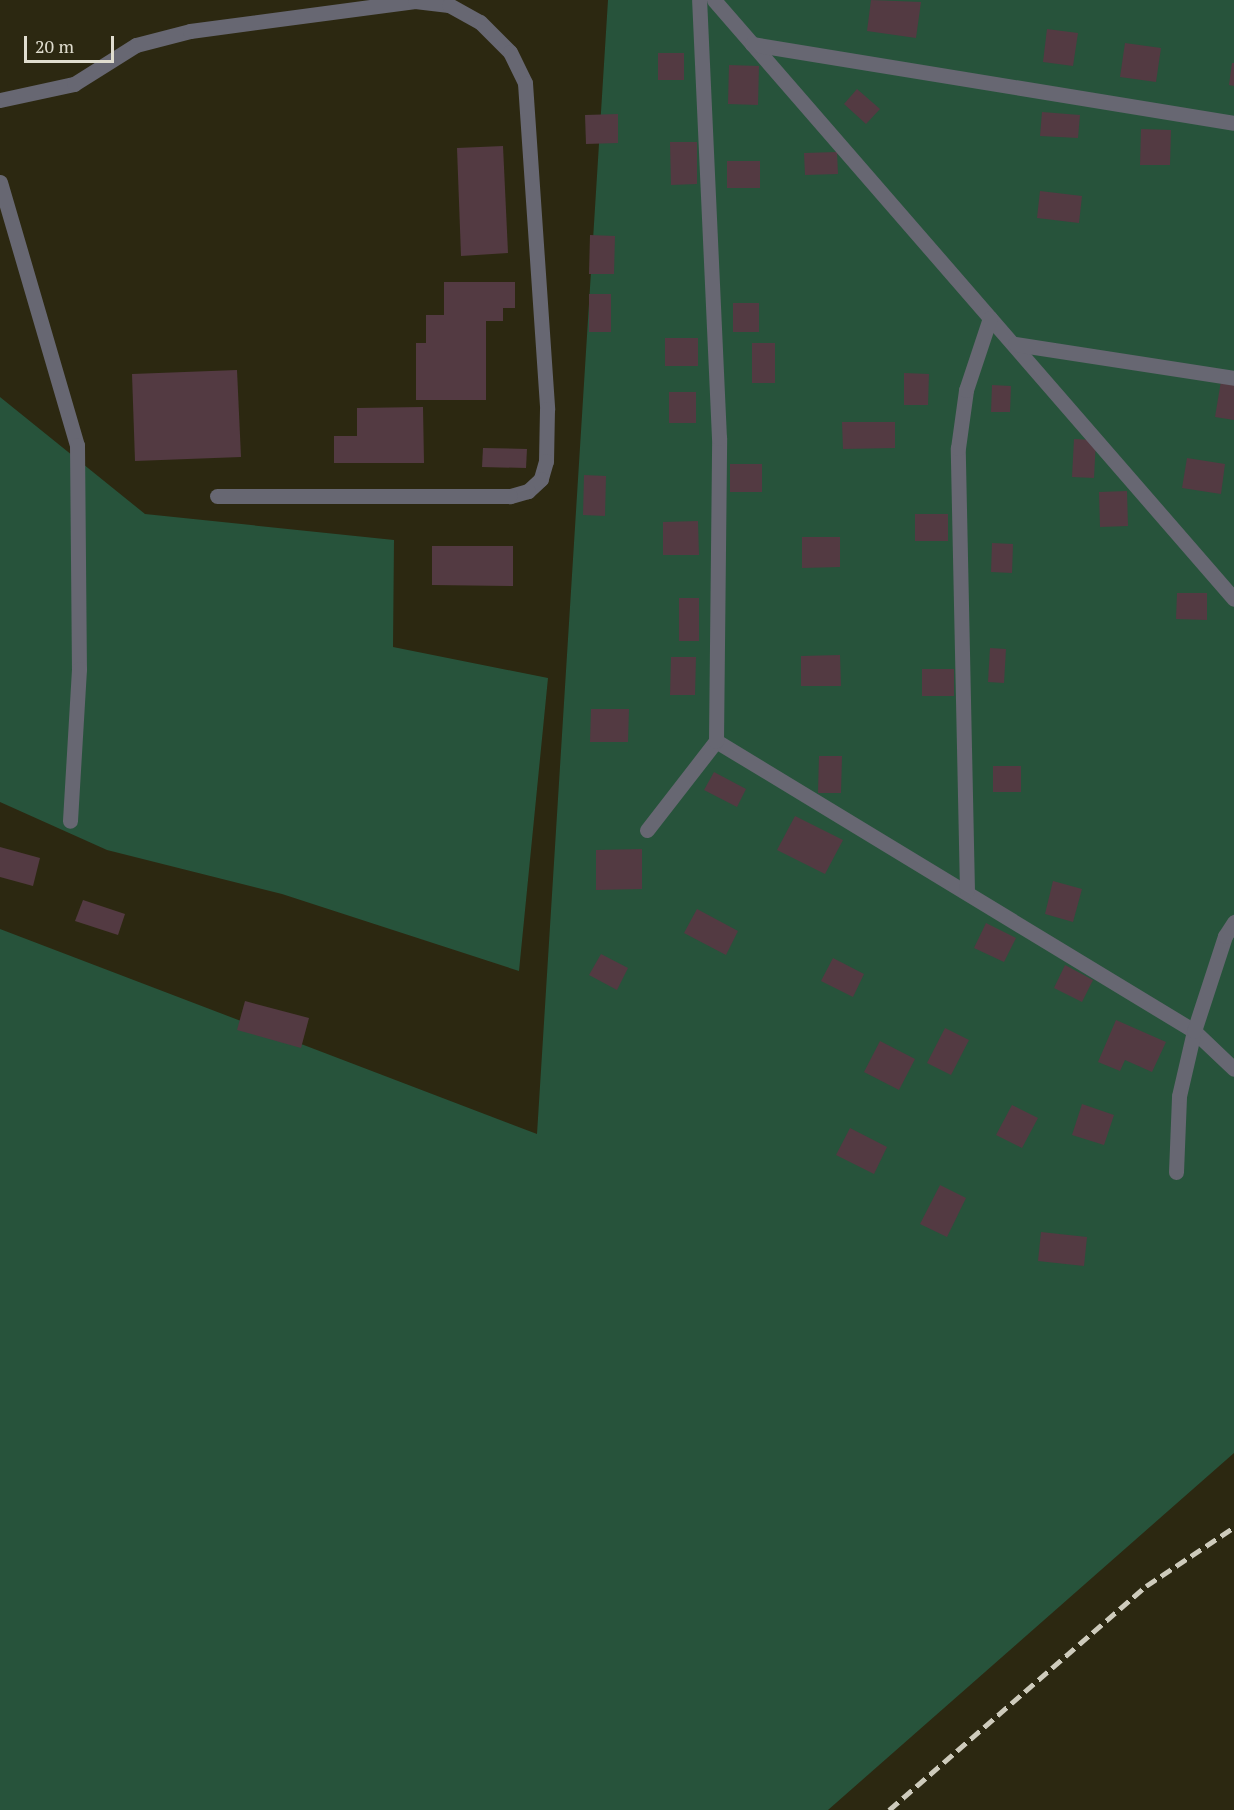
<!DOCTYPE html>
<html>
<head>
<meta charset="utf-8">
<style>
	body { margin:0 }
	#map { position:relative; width:1234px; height:1810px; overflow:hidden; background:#2c2811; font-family:"PT Serif",serif }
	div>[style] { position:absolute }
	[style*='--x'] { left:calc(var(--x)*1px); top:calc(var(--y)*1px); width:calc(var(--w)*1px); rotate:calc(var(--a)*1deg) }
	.green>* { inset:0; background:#27533b }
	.building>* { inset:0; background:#533a42 }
	.minor>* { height:15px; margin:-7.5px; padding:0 7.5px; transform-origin:7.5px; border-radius:7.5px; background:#676772 }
	.rail>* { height:4.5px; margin-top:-2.25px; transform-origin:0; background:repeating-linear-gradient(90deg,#cecbbc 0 12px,transparent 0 18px) }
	span { translate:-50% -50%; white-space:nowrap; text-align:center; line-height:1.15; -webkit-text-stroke:4.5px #2c2811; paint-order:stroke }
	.scale { position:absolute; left:24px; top:36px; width:90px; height:27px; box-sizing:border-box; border:3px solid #e0ddcf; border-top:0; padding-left:8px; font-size:18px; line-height:21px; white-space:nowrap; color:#e0ddcf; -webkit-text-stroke:4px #2c2811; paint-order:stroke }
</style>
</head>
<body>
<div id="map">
	<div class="green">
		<div style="clip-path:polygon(608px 0,1234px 0,1234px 1453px,828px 1810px,0 1810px,0 929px,537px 1134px)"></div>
		<div style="clip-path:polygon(0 397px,145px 514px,394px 540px,393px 647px,548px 678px,519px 971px,282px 894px,107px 850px,0 802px)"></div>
	</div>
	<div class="building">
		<div style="clip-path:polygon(871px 0,921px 2px,916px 38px,867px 31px)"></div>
		<div style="clip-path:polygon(1047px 29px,1078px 33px,1073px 66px,1043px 62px)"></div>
		<div style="clip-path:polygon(1125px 43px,1161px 48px,1156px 82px,1120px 77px)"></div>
		<div style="clip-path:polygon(658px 53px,684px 53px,684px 80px,658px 80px)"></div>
		<div style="clip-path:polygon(1232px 63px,1234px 63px,1234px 86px,1229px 85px)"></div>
		<div style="clip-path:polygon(729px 65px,759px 66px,758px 105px,728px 104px)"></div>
		<div style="clip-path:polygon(857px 89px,880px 109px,866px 124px,844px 104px)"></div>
		<div style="clip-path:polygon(1042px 112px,1080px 115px,1078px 138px,1040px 136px)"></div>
		<div style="clip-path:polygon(618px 114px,618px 143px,586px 144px,585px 115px)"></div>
		<div style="clip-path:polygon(1141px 129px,1171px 130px,1170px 165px,1140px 165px)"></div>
		<div style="clip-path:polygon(670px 142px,697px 142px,697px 184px,671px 185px)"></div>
		<div style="clip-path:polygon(503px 146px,508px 253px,461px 256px,457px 148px)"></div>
		<div style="clip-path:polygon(837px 152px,838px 174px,805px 175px,804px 153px)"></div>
		<div style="clip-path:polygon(727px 161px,760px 161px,760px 188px,727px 188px)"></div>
		<div style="clip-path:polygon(1040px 191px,1082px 196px,1079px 223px,1037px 218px)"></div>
		<div style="clip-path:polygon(590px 235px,615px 236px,614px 274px,589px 274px)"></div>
		<div style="clip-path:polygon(444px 282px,515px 282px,515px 308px,503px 308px,503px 321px,486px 321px,486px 400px,416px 400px,416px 343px,426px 343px,426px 315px,444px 315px)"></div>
		<div style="clip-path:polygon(589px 294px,611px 294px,611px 332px,589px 332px)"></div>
		<div style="clip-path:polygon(733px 303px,759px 303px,759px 332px,733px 332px)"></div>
		<div style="clip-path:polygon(665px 338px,698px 338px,698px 366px,665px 366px)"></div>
		<div style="clip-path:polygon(752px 343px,775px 343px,775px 383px,752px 383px)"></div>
		<div style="clip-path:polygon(237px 370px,241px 457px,135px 461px,132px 374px)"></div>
		<div style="clip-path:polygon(904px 373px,929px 374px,928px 405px,904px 405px)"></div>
		<div style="clip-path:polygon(1221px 381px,1234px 383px,1234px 420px,1215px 417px)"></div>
		<div style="clip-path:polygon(992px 385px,1011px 386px,1010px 412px,991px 412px)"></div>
		<div style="clip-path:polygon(669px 392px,696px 392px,696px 423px,669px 423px)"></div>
		<div style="clip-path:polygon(423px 407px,424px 463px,334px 463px,334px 436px,357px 436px,357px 408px)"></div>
		<div style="clip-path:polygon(842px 422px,895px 422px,895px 448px,843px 449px)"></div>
		<div style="clip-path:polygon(1074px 439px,1096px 440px,1094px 478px,1072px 477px)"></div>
		<div style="clip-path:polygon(483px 448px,527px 449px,526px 468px,482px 467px)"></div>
		<div style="clip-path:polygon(1187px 458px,1225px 464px,1221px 494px,1182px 488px)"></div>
		<div style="clip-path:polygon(730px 464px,762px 464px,762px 492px,730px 492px)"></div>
		<div style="clip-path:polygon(584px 475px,606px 476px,605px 516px,583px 515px)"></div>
		<div style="clip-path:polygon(1127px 491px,1128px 526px,1100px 527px,1099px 492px)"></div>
		<div style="clip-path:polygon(915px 514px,948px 514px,948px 541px,915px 541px)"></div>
		<div style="clip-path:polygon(698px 521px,699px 555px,663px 555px,663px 522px)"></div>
		<div style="clip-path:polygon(802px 537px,840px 537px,840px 567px,802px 568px)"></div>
		<div style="clip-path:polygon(992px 543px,1013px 544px,1012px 573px,991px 572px)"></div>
		<div style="clip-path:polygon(432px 546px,513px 546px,513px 586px,432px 585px)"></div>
		<div style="clip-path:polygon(1177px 593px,1207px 593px,1207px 620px,1176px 619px)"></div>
		<div style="clip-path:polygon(679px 598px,699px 598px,699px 641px,679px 641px)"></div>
		<div style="clip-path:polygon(990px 648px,1006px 649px,1004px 683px,988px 682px)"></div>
		<div style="clip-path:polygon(840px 655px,841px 686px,801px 686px,801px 656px)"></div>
		<div style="clip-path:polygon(671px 657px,696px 657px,695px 695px,670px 695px)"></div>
		<div style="clip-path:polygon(922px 669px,954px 669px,954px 696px,922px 696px)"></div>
		<div style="clip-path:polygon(591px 709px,629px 709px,628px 742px,590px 742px)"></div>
		<div style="clip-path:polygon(819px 756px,842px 756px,841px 793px,818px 793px)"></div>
		<div style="clip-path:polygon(993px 766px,1021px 766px,1021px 792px,993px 792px)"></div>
		<div style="clip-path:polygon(714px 772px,746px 789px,737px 807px,704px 790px)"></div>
		<div style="clip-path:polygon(795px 816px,843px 840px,825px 874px,777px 850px)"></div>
		<div style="clip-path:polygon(0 847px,40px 858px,33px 886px,0 877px)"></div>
		<div style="clip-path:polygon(642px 849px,642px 889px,596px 890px,596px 850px)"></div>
		<div style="clip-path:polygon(1053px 881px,1082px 889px,1073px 922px,1045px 914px)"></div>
		<div style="clip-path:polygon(83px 900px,125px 914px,118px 935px,75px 921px)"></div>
		<div style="clip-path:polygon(697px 909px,738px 931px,726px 955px,684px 933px)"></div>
		<div style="clip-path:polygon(986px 923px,1016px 938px,1004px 962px,974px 948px)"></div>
		<div style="clip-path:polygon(601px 954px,628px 968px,617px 990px,589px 975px)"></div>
		<div style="clip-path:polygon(833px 958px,864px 974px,853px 997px,821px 981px)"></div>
		<div style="clip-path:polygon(1065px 965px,1093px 980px,1082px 1002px,1054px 988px)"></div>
		<div style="clip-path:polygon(245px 1001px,309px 1018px,301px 1048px,237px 1030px)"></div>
		<div style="clip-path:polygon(1116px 1020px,1166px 1042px,1152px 1072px,1125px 1060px,1120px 1071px,1098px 1062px)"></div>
		<div style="clip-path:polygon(945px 1028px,969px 1040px,951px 1075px,927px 1063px)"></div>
		<div style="clip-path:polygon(880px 1041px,915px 1059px,899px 1090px,864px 1072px)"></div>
		<div style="clip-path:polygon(1082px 1104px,1114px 1115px,1104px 1145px,1072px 1135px)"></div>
		<div style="clip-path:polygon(1012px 1105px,1038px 1118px,1022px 1148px,996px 1135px)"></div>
		<div style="clip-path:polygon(850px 1128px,887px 1147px,874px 1174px,836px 1155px)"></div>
		<div style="clip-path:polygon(940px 1185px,966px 1198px,947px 1237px,920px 1224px)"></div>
		<div style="clip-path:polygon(1041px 1232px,1087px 1237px,1084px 1266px,1038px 1261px)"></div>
	</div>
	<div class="minor">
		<div style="--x:714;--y:0;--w:793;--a:49.04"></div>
		<div style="--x:752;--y:44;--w:488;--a:9.3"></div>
		<div style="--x:0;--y:100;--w:76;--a:-12.2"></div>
		<div style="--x:74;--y:84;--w:73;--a:-32.2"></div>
		<div style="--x:136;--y:45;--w:56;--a:-14.5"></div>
		<div style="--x:190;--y:31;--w:227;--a:-7.6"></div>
		<div style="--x:415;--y:1;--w:34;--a:7"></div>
		<div style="--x:449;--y:5;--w:35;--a:29"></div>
		<div style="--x:480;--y:22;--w:42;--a:45"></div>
		<div style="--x:510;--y:52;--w:34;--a:64"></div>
		<div style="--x:525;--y:83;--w:327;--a:86.1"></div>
		<div style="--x:547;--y:409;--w:52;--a:91.1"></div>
		<div style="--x:546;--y:461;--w:19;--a:106"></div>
		<div style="--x:541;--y:479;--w:18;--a:137"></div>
		<div style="--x:528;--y:491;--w:19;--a:164"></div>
		<div style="--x:510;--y:496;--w:293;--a:180"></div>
		<div style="--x:0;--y:182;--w:274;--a:73.7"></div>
		<div style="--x:77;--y:445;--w:224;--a:89.5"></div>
		<div style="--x:79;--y:669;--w:152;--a:93.4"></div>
		<div style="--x:1015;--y:344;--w:222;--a:8.8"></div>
		<div style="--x:716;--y:741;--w:559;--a:31.24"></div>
		<div style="--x:1194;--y:1031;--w:55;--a:43.5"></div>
		<div style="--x:647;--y:830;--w:113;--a:-52.2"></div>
		<div style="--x:716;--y:741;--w:303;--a:-89.4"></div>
		<div style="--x:719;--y:438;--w:438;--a:-92.6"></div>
		<div style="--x:967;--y:891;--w:443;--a:-91.2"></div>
		<div style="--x:958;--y:448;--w:59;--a:-82.1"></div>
		<div style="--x:966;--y:390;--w:76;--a:-71.6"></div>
		<div style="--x:1176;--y:1172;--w:76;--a:-87.7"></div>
		<div style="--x:1179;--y:1096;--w:67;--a:-77"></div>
		<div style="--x:1194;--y:1031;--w:100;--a:-71.9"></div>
		<div style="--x:1225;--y:936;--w:17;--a:-57"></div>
	</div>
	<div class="rail">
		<div style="--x:889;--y:1810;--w:341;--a:-41.1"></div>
		<div style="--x:1146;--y:1586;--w:106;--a:-33.8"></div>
	</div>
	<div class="scale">20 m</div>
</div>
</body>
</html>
